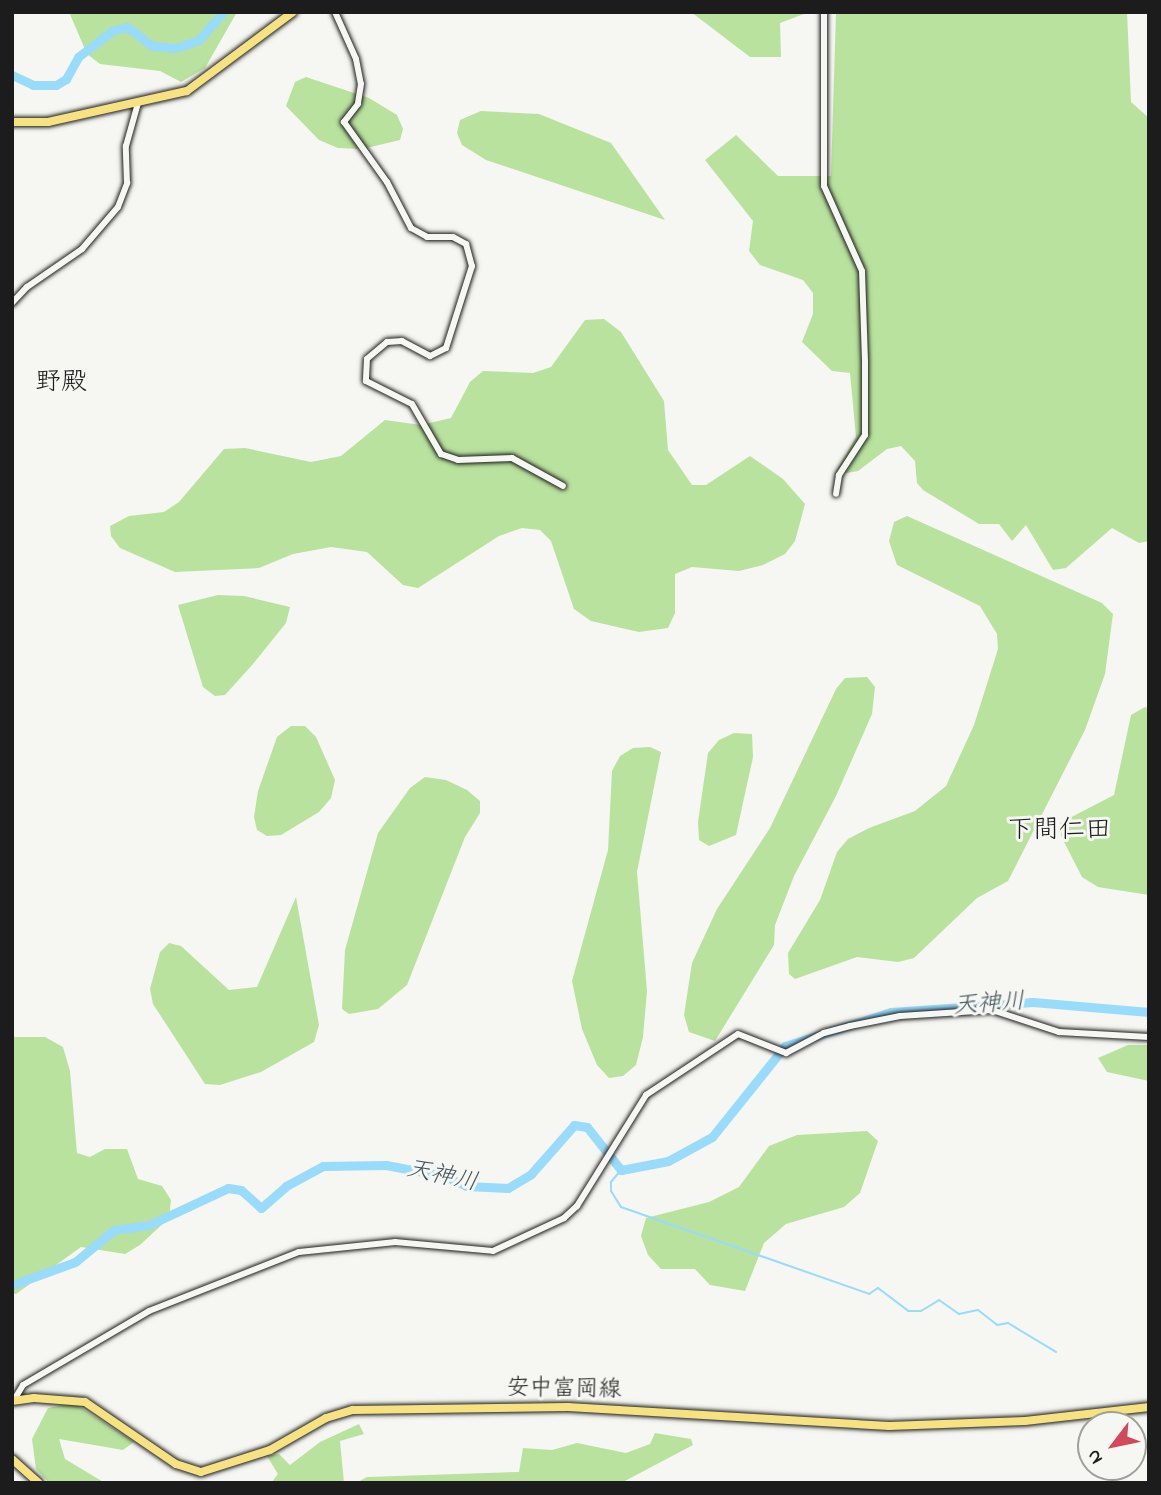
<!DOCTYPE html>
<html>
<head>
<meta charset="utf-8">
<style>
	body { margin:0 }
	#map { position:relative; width:1161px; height:1495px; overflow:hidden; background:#f6f6f2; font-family:"Indie Flower","Klee One",sans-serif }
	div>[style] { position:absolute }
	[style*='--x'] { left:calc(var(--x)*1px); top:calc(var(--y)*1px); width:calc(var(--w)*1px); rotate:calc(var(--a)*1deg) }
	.green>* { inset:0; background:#b9e29e }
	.stream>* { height:2px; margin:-1px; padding:0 1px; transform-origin:1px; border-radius:1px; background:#98dbfa }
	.river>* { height:9px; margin:-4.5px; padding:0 4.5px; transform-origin:4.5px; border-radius:4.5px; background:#98dbfa }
	.roads { filter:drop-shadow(0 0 2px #1c1c1c) drop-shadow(0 0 2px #1c1c1c) }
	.minor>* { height:6px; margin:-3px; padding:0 3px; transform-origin:3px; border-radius:3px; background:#f6f6f2 }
	.major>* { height:8px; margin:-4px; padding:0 4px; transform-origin:4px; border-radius:4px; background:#f7e281 }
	span { translate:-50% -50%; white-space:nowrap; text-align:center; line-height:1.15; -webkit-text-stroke:6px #f6f6f2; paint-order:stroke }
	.street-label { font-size:23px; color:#1c1c1c }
	.water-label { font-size:24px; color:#41555f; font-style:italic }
	.quarter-label { font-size:26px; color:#1c1c1c }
	.frame { position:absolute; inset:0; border:14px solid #1c1c1c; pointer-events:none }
	.north { position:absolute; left:1077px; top:1411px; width:70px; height:70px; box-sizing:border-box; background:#f6f6f2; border:2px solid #9f9f9c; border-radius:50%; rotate:238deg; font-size:19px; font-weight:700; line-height:28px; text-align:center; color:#1c1c1c }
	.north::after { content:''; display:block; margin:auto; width:24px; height:32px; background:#d1495b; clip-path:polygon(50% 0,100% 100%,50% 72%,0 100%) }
</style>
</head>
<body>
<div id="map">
	<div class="green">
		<div style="clip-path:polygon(69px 12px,237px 12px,205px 68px,181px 82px,160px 71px,100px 64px,87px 54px)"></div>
		<div style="clip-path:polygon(691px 12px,804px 12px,804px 14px,780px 23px,781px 57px,750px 57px)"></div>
		<div style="clip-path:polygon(836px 12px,1127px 12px,1131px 102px,1149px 118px,1149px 541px,1139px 543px,1112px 528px,1066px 568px,1053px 570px,1026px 525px,1012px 541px,999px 524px,979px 524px,923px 490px,917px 483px,915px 461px,901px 446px,887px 449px,858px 471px,834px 475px,856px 437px,850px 373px,832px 371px,802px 342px,813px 314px,813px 293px,803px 280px,760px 265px,749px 251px,753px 221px,705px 160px,736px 135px,778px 176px,831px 176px)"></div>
		<div style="clip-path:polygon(306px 77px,369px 98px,397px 115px,403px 129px,400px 140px,362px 149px,338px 148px,319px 140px,286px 106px,295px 82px)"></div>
		<div style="clip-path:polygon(481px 111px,539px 114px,611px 143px,665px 220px,486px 160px,462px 145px,457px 133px,460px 120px)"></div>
		<div style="clip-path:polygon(604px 319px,621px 332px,664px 401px,668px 450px,692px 485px,706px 485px,750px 456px,783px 479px,805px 504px,795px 541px,785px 554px,763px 565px,739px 571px,692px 567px,675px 574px,675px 613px,668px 628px,639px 632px,591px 621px,574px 609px,551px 541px,540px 530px,522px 528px,499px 536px,418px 588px,403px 585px,367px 552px,331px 547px,293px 554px,259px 568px,175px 572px,120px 548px,111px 536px,110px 526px,129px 516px,164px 512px,179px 502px,224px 449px,245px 448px,311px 462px,341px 456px,385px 420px,421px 425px,451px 418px,470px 382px,483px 371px,533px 373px,551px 367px,585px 320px)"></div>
		<div style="clip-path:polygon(907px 516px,1102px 603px,1113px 614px,1105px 674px,1085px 730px,1008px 881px,977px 898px,914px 958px,898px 962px,857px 957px,795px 979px,789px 974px,788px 953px,820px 900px,837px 852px,848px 839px,869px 828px,915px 811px,946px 786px,974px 725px,998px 649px,997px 634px,980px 606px,897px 565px,889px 541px,894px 522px)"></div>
		<div style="clip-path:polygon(218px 595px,244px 596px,290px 607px,286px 623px,253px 664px,225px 695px,215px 696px,203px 687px,178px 605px)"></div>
		<div style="clip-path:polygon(867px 677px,875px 687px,872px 714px,836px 796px,794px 876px,775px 925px,774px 945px,715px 1041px,689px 1032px,684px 1015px,692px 963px,717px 909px,770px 828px,836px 689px,845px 678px)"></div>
		<div style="clip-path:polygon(1145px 707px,1149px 708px,1149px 895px,1098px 887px,1082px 877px,1061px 836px,1060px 823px,1114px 795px,1131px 715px)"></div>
		<div style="clip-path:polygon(291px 726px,305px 726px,316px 737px,335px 780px,331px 798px,319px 812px,281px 835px,267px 836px,257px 830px,254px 817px,258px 791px,277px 737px)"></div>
		<div style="clip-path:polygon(734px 733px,752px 734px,753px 757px,736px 835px,709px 846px,699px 840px,698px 822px,708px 753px,719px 740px)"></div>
		<div style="clip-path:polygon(650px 747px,661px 752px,637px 872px,647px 991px,643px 1037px,636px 1065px,623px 1076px,609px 1078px,597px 1065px,582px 1029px,572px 981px,608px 850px,612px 771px,620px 756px,633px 748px)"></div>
		<div style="clip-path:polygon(425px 777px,446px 780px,467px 790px,480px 801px,480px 813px,465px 837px,407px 985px,378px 1009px,349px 1014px,342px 1009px,345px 950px,378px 833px,410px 788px)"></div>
		<div style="clip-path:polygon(296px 897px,319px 1025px,314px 1042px,261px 1072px,220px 1085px,205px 1084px,153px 1004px,150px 989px,160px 952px,169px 943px,181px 946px,229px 990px,257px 987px)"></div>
		<div style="clip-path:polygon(12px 1037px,45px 1037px,63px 1047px,70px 1071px,77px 1153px,90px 1157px,105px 1149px,127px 1149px,138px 1179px,162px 1186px,171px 1200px,169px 1218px,140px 1245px,125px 1254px,81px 1247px,16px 1294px,12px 1293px)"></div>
		<div style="clip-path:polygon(1128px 1045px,1149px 1045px,1149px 1081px,1107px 1072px,1098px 1058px)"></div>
		<div style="clip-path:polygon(867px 1131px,878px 1141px,860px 1193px,844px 1207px,786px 1224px,764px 1243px,745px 1291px,710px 1285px,695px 1269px,661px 1269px,648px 1255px,641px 1236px,646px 1218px,709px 1202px,739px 1187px,769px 1146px,797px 1135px)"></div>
		<div style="clip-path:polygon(74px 1403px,134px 1442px,123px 1450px,59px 1439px,65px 1459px,105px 1483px,49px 1483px,36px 1469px,32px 1439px,48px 1408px)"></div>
		<div style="clip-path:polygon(359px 1424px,364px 1434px,340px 1441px,344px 1483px,271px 1483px,278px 1474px,267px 1456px,279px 1454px,290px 1465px,320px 1442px)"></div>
		<div style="clip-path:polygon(655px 1433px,691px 1439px,693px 1445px,621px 1483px,356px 1483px,367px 1477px,519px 1472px,523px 1448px,552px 1450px,577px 1443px,626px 1453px,650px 1444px)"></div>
	</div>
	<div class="stream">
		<div style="--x:621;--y:1170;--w:16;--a:130"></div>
		<div style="--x:611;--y:1182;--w:9;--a:90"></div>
		<div style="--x:611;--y:1191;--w:19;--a:58"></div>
		<div style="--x:621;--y:1207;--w:263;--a:19.3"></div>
		<div style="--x:869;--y:1294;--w:11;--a:-34"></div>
		<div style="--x:878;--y:1288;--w:38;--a:37"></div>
		<div style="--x:908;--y:1311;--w:13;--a:0"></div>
		<div style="--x:921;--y:1311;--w:21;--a:-31"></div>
		<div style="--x:939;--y:1300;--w:24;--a:35"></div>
		<div style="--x:959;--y:1314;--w:19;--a:-12"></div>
		<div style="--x:978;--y:1310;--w:24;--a:38"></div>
		<div style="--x:997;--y:1325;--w:11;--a:-10"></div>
		<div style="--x:1008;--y:1323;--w:56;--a:31.1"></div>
	</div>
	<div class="river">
		<div style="--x:12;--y:75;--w:23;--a:25"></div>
		<div style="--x:33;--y:85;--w:23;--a:0"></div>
		<div style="--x:56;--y:85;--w:12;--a:-31"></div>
		<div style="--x:66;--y:79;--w:25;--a:-61"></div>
		<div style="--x:78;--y:57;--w:43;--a:-37.4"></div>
		<div style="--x:112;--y:31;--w:16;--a:-15"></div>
		<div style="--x:127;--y:27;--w:31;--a:37"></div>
		<div style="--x:152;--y:46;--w:24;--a:5"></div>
		<div style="--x:176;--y:48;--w:24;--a:-19"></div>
		<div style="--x:199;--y:40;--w:37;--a:-49"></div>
		<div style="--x:12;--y:1285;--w:67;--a:-20.1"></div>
		<div style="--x:75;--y:1262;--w:50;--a:-39.4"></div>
		<div style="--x:114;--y:1230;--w:35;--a:-8"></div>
		<div style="--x:149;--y:1225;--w:87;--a:-25.1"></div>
		<div style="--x:228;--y:1188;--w:13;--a:9"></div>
		<div style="--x:241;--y:1190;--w:27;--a:42"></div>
		<div style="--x:261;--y:1208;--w:33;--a:-41"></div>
		<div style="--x:286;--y:1186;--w:42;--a:-28.4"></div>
		<div style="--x:323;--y:1166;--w:63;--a:-0.9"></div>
		<div style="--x:386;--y:1165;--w:59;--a:10.7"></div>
		<div style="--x:444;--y:1176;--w:24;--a:24"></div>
		<div style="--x:466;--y:1186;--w:42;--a:2.7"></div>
		<div style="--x:508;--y:1188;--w:27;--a:-31"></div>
		<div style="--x:531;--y:1174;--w:65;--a:-48.7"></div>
		<div style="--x:574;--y:1125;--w:13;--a:9"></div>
		<div style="--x:587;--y:1127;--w:55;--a:51.7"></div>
		<div style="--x:621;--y:1170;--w:48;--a:-10.8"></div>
		<div style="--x:668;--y:1161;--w:50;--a:-28.6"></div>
		<div style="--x:712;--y:1137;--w:117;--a:-51.3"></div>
		<div style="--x:785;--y:1046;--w:111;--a:-17.8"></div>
		<div style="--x:891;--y:1012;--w:142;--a:-4"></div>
		<div style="--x:1033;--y:1002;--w:116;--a:4.9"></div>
	</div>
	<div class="roads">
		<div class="minor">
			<div style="--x:335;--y:12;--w:51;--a:65.9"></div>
			<div style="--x:356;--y:59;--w:25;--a:79"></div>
			<div style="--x:361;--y:84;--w:20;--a:99"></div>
			<div style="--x:358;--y:104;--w:23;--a:128"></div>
			<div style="--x:344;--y:122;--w:74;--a:54.4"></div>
			<div style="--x:387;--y:182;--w:52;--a:62.4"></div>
			<div style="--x:411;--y:228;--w:18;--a:29"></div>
			<div style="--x:427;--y:237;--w:26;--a:0"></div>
			<div style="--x:453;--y:237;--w:15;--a:28"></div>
			<div style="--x:466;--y:244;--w:23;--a:75"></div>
			<div style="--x:472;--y:266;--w:86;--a:107.6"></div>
			<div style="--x:446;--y:348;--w:18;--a:153"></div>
			<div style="--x:430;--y:356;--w:32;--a:-152"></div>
			<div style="--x:402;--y:341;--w:15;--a:176"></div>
			<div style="--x:387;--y:342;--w:26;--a:140"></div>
			<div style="--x:367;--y:359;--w:22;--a:93"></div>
			<div style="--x:366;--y:381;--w:51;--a:26.6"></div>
			<div style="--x:412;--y:404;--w:58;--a:59.9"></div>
			<div style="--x:441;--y:454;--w:18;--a:19"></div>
			<div style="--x:458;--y:460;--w:54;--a:-2.1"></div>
			<div style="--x:512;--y:458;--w:58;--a:28.8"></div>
			<div style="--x:824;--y:12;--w:174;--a:90"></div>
			<div style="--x:824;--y:186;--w:93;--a:65.9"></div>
			<div style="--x:862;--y:271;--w:90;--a:88.1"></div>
			<div style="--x:865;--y:361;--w:74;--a:90"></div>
			<div style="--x:865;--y:435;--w:48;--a:123"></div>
			<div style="--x:839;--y:475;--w:19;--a:99"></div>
			<div style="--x:12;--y:303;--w:22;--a:-47"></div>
			<div style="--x:27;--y:287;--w:67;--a:-34.6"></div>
			<div style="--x:82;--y:249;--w:55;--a:-49.4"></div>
			<div style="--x:118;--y:207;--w:26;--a:-69"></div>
			<div style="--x:127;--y:183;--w:37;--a:-92"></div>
			<div style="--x:126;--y:146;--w:45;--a:-74.4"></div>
			<div style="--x:14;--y:1400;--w:17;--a:-59"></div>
			<div style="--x:23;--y:1385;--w:146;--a:-30.4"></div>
			<div style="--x:149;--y:1311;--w:161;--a:-21.5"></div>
			<div style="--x:299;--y:1252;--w:97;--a:-5.9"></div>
			<div style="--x:395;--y:1242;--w:98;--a:5.2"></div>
			<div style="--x:493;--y:1251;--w:78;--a:-24.9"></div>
			<div style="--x:564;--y:1218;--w:18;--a:-43"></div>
			<div style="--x:577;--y:1206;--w:131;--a:-58.1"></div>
			<div style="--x:646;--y:1095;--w:110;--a:-33.5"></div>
			<div style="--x:738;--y:1034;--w:52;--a:21.6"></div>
			<div style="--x:786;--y:1053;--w:43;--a:-27.8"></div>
			<div style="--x:824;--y:1033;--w:27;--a:-15"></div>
			<div style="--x:850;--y:1026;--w:51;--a:-11.3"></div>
			<div style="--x:900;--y:1016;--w:92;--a:-3.7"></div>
			<div style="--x:992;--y:1010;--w:71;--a:18.2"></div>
			<div style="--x:1059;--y:1032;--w:90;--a:3.2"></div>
		</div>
		<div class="major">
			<div style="--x:12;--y:122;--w:36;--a:0"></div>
			<div style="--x:48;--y:122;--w:142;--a:-12.6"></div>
			<div style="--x:187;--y:91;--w:132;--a:-36.7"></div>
			<div style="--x:12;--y:1401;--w:22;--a:-8"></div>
			<div style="--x:34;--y:1398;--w:51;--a:4.5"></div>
			<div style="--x:85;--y:1402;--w:110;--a:34.3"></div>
			<div style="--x:176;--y:1464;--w:26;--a:18"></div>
			<div style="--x:201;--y:1472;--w:72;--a:-17.7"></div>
			<div style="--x:270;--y:1450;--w:64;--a:-29.7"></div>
			<div style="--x:326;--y:1418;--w:28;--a:-17"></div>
			<div style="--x:353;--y:1410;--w:215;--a:-0.8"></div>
			<div style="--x:568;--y:1407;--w:322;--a:3.4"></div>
			<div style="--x:889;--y:1426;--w:136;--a:-2.1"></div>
			<div style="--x:1025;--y:1421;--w:125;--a:-6.4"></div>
			<div style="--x:12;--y:1459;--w:36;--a:42"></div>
		</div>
	</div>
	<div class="street-label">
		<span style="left:564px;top:1390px;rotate:1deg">安中富岡線</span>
	</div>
	<div class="water-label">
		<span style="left:989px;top:1005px;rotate:-4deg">天神川</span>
		<span style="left:442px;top:1177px;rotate:12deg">天神川</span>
	</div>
	<div class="quarter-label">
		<span style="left:61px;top:384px">野殿</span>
		<span style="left:1059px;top:832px">下間仁田</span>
	</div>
	<div class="frame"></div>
	<div class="north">N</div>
</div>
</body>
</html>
